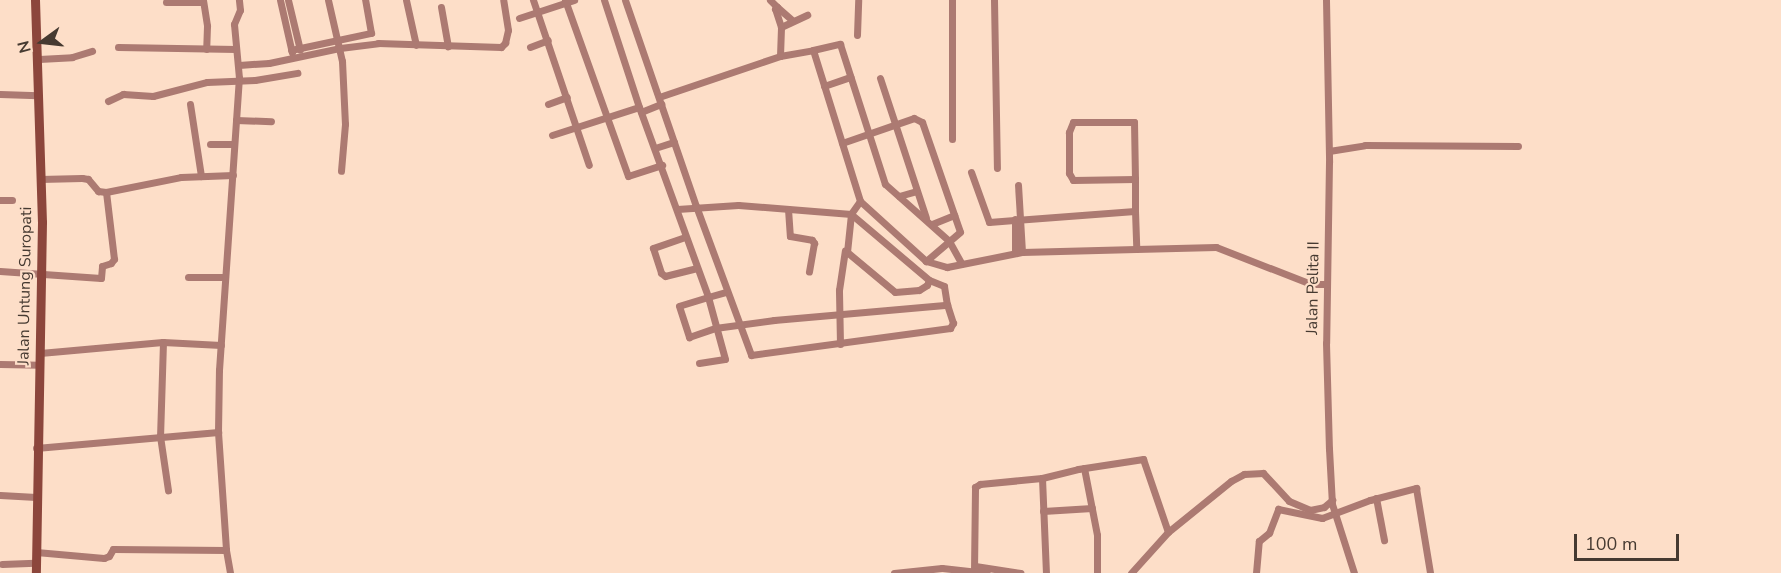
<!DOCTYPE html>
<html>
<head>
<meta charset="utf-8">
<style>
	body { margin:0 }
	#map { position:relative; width:1781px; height:573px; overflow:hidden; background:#fddec8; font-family:"Nunito Sans",sans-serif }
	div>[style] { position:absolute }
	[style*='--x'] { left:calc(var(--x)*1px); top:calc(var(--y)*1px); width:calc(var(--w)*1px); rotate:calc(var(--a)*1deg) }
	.street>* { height:7px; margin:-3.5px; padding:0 3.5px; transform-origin:3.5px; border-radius:3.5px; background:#ac7a72 }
	.secondary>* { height:9px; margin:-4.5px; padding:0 4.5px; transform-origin:4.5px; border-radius:4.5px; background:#8c463c }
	span { translate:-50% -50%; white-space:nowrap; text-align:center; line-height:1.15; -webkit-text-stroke:4.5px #fddec8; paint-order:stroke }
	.street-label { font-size:16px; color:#463a31 }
	.north { position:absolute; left:12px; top:12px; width:60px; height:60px; -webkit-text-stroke:4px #fddec8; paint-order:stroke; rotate:255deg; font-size:16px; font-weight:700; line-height:24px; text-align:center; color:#463a31 }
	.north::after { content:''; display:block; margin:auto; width:21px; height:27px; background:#463a31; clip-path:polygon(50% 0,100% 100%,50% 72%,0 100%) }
	.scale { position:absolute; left:1574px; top:534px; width:105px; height:27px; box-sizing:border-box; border:3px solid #463a31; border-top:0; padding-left:8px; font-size:18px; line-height:21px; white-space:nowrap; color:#463a31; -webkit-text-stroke:4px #fddec8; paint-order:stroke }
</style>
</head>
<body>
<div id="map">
	<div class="street">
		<div style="--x:203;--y:0;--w:26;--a:81"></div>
		<div style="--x:207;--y:26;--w:23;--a:92"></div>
		<div style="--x:280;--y:0;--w:54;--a:77.2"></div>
		<div style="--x:288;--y:0;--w:51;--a:76.5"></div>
		<div style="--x:328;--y:0;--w:63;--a:77.1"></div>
		<div style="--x:342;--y:61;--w:63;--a:87.3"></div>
		<div style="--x:345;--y:124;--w:47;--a:94.9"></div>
		<div style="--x:406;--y:0;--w:46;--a:77.5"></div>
		<div style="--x:533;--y:0;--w:174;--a:71.3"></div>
		<div style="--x:565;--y:0;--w:187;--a:70.3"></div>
		<div style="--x:628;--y:176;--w:36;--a:-18"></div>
		<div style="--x:604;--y:0;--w:113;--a:71.9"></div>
		<div style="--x:639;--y:107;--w:202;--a:70"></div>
		<div style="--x:708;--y:297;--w:30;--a:163"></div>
		<div style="--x:679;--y:306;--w:33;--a:72"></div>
		<div style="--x:689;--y:337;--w:28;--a:-19"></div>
		<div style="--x:715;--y:328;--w:60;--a:-7.7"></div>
		<div style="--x:774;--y:320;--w:174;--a:-5"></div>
		<div style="--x:947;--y:305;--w:19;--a:-99"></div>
		<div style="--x:944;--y:286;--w:16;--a:-158"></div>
		<div style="--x:929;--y:280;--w:102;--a:-139.8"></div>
		<div style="--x:851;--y:214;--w:113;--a:-175.4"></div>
		<div style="--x:738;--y:205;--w:61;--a:176.2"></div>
		<div style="--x:625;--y:0;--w:218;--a:71"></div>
		<div style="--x:696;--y:206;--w:159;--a:69.7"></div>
		<div style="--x:751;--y:355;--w:201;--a:-7.7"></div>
		<div style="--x:950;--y:328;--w:6;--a:-59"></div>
		<div style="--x:953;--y:323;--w:19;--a:-108"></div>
		<div style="--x:770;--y:0;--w:10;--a:45"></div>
		<div style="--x:994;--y:0;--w:168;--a:89"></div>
		<div style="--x:1326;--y:0;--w:162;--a:88.9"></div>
		<div style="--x:1329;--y:162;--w:181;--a:90.9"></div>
		<div style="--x:1326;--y:343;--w:106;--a:88.4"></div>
		<div style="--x:1329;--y:449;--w:55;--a:86.9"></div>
		<div style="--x:1332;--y:504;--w:72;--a:72.3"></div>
		<div style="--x:166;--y:2;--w:37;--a:0"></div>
		<div style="--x:441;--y:7;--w:40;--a:80"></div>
		<div style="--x:519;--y:18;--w:58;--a:-18.1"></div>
		<div style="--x:781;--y:27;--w:29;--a:-25"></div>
		<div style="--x:857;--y:35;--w:35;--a:-88"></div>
		<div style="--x:118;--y:47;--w:118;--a:1"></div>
		<div style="--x:530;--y:47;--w:19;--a:-21"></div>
		<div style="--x:291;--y:50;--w:82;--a:-12"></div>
		<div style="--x:371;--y:33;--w:34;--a:-100"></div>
		<div style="--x:813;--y:50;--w:28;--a:-13"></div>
		<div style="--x:840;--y:44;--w:147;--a:72.2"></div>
		<div style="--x:885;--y:184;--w:86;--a:41.7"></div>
		<div style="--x:949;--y:241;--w:26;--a:61"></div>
		<div style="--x:780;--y:56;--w:29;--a:-88"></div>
		<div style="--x:781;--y:27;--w:19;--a:-108"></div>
		<div style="--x:775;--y:9;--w:3;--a:-45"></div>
		<div style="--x:777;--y:7;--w:20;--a:41"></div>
		<div style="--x:39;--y:59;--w:33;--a:-3"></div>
		<div style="--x:72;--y:57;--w:21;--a:-17"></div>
		<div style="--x:239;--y:65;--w:30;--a:-4"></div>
		<div style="--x:269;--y:63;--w:73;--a:-11.9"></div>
		<div style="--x:340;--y:48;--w:38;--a:-7"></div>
		<div style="--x:378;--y:43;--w:123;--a:1.9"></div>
		<div style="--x:501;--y:47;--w:6;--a:-45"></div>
		<div style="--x:505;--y:43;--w:13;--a:-77"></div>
		<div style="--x:508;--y:30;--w:30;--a:-99"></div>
		<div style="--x:880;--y:78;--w:147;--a:71.8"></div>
		<div style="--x:824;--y:86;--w:28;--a:-19"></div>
		<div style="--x:0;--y:94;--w:38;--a:2"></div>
		<div style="--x:659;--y:97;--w:128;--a:-18.7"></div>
		<div style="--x:780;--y:56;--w:34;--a:-10"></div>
		<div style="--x:813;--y:50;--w:158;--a:72.7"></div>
		<div style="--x:860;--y:201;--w:16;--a:125"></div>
		<div style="--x:851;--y:214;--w:38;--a:96"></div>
		<div style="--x:847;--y:252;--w:62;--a:39.8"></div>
		<div style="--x:895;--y:292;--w:24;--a:-5"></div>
		<div style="--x:919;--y:290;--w:9;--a:-32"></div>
		<div style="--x:927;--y:285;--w:5;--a:-68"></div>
		<div style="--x:108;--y:101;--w:17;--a:-25"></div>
		<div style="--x:123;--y:94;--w:30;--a:4"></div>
		<div style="--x:153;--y:96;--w:56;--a:-14.5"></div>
		<div style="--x:207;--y:82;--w:48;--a:-2.4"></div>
		<div style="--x:255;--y:80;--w:43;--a:-9.5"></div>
		<div style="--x:190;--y:104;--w:73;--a:81.3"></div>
		<div style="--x:548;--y:104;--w:20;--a:-20"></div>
		<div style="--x:641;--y:112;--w:22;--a:-22"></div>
		<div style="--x:236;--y:120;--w:35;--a:2"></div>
		<div style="--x:552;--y:135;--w:91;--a:-17.8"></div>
		<div style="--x:952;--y:139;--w:139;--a:-90"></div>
		<div style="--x:842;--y:143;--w:76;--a:-19.1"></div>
		<div style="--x:914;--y:118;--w:9;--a:27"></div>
		<div style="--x:922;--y:122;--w:116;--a:70.9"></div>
		<div style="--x:960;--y:232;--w:45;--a:139.5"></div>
		<div style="--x:210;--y:144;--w:24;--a:0"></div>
		<div style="--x:655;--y:148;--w:20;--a:-18"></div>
		<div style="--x:1329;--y:151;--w:36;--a:-9"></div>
		<div style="--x:1365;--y:145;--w:153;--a:0.4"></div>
		<div style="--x:971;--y:172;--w:53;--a:70.2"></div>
		<div style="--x:989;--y:222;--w:146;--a:-4.3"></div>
		<div style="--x:1135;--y:211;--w:38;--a:88"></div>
		<div style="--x:1136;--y:249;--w:80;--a:-1.4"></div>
		<div style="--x:1216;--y:247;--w:102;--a:21.3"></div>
		<div style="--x:1311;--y:284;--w:15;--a:0"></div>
		<div style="--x:40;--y:179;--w:42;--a:-1.4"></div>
		<div style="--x:82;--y:178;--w:6;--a:9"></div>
		<div style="--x:88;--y:179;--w:16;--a:50"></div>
		<div style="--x:98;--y:191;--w:8;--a:7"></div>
		<div style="--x:106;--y:192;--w:76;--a:-11.3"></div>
		<div style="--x:181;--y:177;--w:52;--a:-2.2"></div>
		<div style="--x:899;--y:196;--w:18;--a:-16"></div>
		<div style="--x:0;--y:200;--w:12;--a:0"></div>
		<div style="--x:860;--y:201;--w:89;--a:42.3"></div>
		<div style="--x:926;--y:261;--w:22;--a:16"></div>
		<div style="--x:947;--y:267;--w:76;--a:-11.3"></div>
		<div style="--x:1022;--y:252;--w:67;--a:-93.4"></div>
		<div style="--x:788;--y:209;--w:27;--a:86"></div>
		<div style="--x:790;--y:236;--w:22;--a:10"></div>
		<div style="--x:812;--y:240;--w:4;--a:56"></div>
		<div style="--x:814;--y:243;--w:29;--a:100"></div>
		<div style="--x:1135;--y:211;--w:32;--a:-90"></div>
		<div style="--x:1135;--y:179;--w:57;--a:-91"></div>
		<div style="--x:1134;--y:122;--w:61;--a:180"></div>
		<div style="--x:1073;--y:122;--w:11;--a:112"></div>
		<div style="--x:1069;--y:132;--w:41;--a:90"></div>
		<div style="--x:1069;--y:173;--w:8;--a:60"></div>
		<div style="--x:1073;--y:180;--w:62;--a:-0.9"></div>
		<div style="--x:932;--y:224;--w:24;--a:-22"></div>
		<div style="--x:685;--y:237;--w:34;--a:161"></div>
		<div style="--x:653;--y:248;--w:26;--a:72"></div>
		<div style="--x:661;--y:273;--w:5;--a:37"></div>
		<div style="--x:665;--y:276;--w:33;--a:-14"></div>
		<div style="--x:1022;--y:252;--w:114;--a:-1.5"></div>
		<div style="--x:1015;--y:253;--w:34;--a:-90"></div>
		<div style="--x:0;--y:271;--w:101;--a:4"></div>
		<div style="--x:101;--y:278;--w:12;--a:-85"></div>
		<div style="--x:102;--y:266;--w:9;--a:-18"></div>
		<div style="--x:111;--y:263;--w:5;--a:-53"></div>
		<div style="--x:114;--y:259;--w:67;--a:-96.8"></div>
		<div style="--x:188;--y:277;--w:37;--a:0"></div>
		<div style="--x:163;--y:342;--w:94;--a:91.8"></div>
		<div style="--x:160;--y:436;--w:55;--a:81.6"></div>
		<div style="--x:840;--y:344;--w:54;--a:-91.1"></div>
		<div style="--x:839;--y:290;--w:40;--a:-81.5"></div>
		<div style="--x:40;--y:353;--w:123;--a:-5.1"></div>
		<div style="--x:163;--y:342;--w:58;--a:3"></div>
		<div style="--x:699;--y:363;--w:26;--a:-9"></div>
		<div style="--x:725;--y:359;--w:64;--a:-105.3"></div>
		<div style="--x:708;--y:297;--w:19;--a:-16"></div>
		<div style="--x:0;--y:364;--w:39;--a:1"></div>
		<div style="--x:218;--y:432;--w:118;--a:86.1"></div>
		<div style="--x:226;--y:550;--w:23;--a:80"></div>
		<div style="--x:36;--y:448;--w:183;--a:-5"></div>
		<div style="--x:218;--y:432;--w:62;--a:-89.1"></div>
		<div style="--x:219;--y:370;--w:293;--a:-86.1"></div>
		<div style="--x:239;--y:78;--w:54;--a:-95.3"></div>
		<div style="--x:234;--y:24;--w:15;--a:-67"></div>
		<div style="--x:240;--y:10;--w:10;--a:-96"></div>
		<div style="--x:1084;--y:468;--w:68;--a:79"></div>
		<div style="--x:1097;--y:535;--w:38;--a:90"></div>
		<div style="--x:1042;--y:478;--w:95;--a:87.6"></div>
		<div style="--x:0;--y:495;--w:36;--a:3"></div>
		<div style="--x:1376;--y:498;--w:43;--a:79.2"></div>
		<div style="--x:1043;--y:511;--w:49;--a:-3.5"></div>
		<div style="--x:36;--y:552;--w:68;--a:5"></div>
		<div style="--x:104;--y:558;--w:5;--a:-22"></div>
		<div style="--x:109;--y:556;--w:8;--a:-60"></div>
		<div style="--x:113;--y:549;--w:113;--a:0.5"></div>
		<div style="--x:2;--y:564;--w:33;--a:-2"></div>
		<div style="--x:975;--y:566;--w:46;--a:8.8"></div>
		<div style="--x:974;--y:571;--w:84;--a:-89.3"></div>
		<div style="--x:975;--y:487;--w:6;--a:-31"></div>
		<div style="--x:980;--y:484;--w:62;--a:-5.5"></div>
		<div style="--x:1042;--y:478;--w:37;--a:-14"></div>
		<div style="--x:1078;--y:469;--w:66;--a:-8.7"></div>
		<div style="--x:1143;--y:459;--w:77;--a:71.1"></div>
		<div style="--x:894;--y:573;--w:48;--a:-5.9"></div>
		<div style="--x:942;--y:568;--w:45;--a:6.3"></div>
		<div style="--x:1131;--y:573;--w:55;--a:-47.9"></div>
		<div style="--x:1168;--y:532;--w:81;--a:-39"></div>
		<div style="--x:1231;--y:481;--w:15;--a:-28"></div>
		<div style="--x:1244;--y:474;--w:19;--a:-3"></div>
		<div style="--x:1263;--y:473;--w:38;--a:47"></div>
		<div style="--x:1289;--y:501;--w:23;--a:23"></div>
		<div style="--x:1310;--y:510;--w:14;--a:-12"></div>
		<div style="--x:1324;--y:507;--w:11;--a:-41"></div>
		<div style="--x:1256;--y:573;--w:32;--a:-85"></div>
		<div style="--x:1259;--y:541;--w:13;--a:-39"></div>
		<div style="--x:1269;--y:533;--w:26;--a:-69"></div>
		<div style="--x:1278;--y:509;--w:45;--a:11.6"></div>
		<div style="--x:1322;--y:518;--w:51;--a:-20.6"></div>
		<div style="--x:1370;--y:500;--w:48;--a:-14.6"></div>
		<div style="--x:1416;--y:488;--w:86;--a:80.6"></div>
	</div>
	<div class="secondary">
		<div style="--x:35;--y:0;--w:222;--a:88.2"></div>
		<div style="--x:42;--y:222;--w:351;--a:91"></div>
	</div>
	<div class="street-label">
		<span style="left:25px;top:286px;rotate:-89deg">Jalan Untung Suropati</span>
		<span style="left:1313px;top:288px;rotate:-89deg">Jalan Pelita II</span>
	</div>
	<div class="north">N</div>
	<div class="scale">100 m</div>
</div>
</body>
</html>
